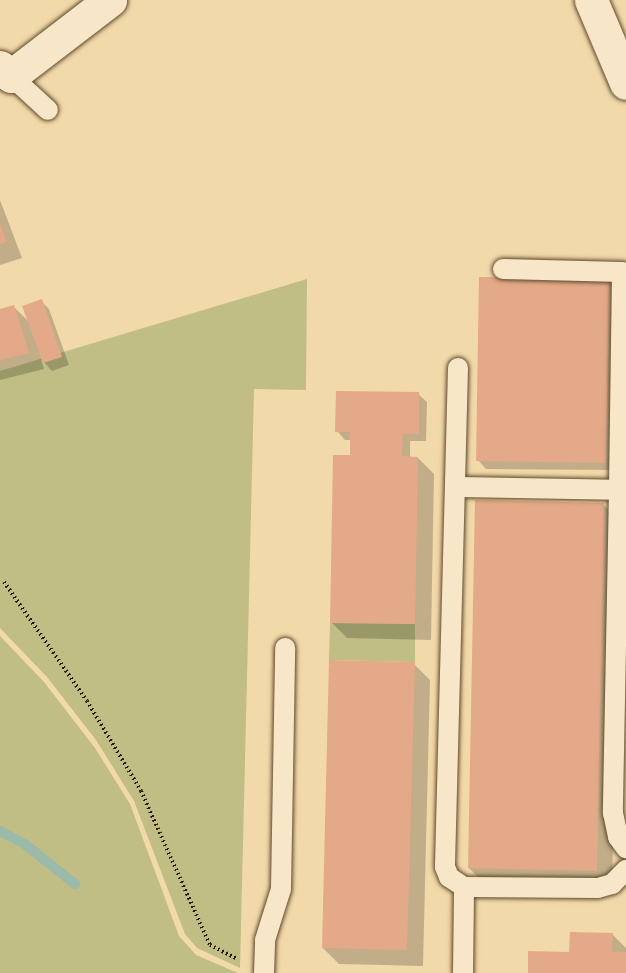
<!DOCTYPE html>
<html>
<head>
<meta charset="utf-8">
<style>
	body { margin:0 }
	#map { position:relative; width:626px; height:973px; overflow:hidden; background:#f2d9a9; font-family:"Old Standard TT",serif }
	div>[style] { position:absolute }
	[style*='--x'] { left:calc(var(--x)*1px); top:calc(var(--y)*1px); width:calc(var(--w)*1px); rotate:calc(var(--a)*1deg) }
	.green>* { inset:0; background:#c0be84 }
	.shadow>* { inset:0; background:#0003 }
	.stream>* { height:10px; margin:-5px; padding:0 5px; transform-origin:5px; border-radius:5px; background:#9bbaaa }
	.building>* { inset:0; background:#e4a989 }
	.path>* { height:4px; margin-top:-2px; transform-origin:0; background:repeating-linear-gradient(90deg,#2c1a02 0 1.5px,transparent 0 4.5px) }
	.roads { filter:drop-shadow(0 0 2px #5e4a2c) drop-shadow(0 0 2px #5e4a2c) }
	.service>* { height:20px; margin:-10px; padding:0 10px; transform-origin:10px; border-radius:10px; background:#f7e6c7 }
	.minor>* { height:33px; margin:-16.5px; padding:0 16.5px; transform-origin:16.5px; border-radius:16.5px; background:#f7e6c7 }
	.tertiary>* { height:33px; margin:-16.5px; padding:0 16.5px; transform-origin:16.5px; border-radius:16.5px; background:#f7e6c7 }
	span { translate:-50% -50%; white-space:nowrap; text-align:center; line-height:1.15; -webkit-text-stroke:4.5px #f7e6c7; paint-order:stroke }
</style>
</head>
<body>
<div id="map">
	<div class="green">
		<div style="clip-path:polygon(307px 279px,306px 390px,254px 389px,240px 968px,197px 948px,185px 934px,134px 801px,96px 740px,47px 677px,0 628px,0 371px)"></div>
		<div style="clip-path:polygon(330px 623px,415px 624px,415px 662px,329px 660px)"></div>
		<div style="clip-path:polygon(0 636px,44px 682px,95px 748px,130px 804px,179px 936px,196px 955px,238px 973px,0 973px)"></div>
	</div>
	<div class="shadow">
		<div style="clip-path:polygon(0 200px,22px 258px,0 265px)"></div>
		<div style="clip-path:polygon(608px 280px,616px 288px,614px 470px,486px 469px,478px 460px)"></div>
		<div style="clip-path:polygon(41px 301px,49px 309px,69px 365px,52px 371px,41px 359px,44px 369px,0 380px,0 311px,14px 307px,30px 323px)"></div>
		<div style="clip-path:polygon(418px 394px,427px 402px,426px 441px,410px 441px,410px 458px,418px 458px,434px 474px,431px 640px,347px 638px,331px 622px,354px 457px,351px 440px,345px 440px,337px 431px)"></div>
		<div style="clip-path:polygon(604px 505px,620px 521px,612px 886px,485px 884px,469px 868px)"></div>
		<div style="clip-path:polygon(414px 664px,430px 680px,423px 966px,339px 964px,323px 948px)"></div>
		<div style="clip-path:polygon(612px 934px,626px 948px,626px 973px,530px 973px)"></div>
	</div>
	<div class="stream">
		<div style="--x:0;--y:831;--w:30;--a:28"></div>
		<div style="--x:26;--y:845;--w:63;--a:38.5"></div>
	</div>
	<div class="building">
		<div style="clip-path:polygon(0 224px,7px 242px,0 244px)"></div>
		<div style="clip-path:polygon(479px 277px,609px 278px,606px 463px,476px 461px)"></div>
		<div style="clip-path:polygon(42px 299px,62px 357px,43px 363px,22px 306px)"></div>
		<div style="clip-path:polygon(14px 305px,29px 353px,0 360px,0 309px)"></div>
		<div style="clip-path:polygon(336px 391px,419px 392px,419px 434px,403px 434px,402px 456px,418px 457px,415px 624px,330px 623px,333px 455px,350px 455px,350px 432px,335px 432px)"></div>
		<div style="clip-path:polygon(475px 500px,604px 503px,597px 871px,468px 868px)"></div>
		<div style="clip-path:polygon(329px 660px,415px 662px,407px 950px,322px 948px)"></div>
		<div style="clip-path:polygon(570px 932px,613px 933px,612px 952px,626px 952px,626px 973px,528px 973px,528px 951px,569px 952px)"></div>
	</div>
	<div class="path">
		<div style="--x:4;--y:582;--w:145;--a:55.1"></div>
		<div style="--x:87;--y:701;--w:105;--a:59"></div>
		<div style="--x:141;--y:791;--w:169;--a:65.9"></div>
		<div style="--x:210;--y:945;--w:31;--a:27"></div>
	</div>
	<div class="roads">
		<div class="service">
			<div style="--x:11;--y:76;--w:50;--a:42.6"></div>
			<div style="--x:503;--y:269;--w:119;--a:1.4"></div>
			<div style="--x:622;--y:272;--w:218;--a:90.8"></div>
			<div style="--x:458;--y:368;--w:499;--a:91.5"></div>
			<div style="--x:445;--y:867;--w:11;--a:68"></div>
			<div style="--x:449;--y:877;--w:18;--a:34"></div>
			<div style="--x:464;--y:887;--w:134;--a:0.4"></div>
			<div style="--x:598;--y:888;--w:15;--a:-16"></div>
			<div style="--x:612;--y:884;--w:20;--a:-45"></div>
			<div style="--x:455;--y:487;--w:164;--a:1"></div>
			<div style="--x:619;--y:490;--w:323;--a:91.1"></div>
			<div style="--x:613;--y:813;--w:25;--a:78"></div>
			<div style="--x:618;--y:837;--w:14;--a:54"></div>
			<div style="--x:264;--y:973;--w:33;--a:-88"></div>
			<div style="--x:265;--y:940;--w:53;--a:-72.6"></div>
			<div style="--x:281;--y:889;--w:241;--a:-89"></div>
			<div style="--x:463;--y:973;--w:86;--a:-89.3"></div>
		</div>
		<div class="minor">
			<div style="--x:0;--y:67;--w:14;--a:39"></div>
			<div style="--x:11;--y:76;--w:125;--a:-37.5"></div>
		</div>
		<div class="tertiary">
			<div style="--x:591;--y:0;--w:90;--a:67.1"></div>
		</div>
	</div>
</div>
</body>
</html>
